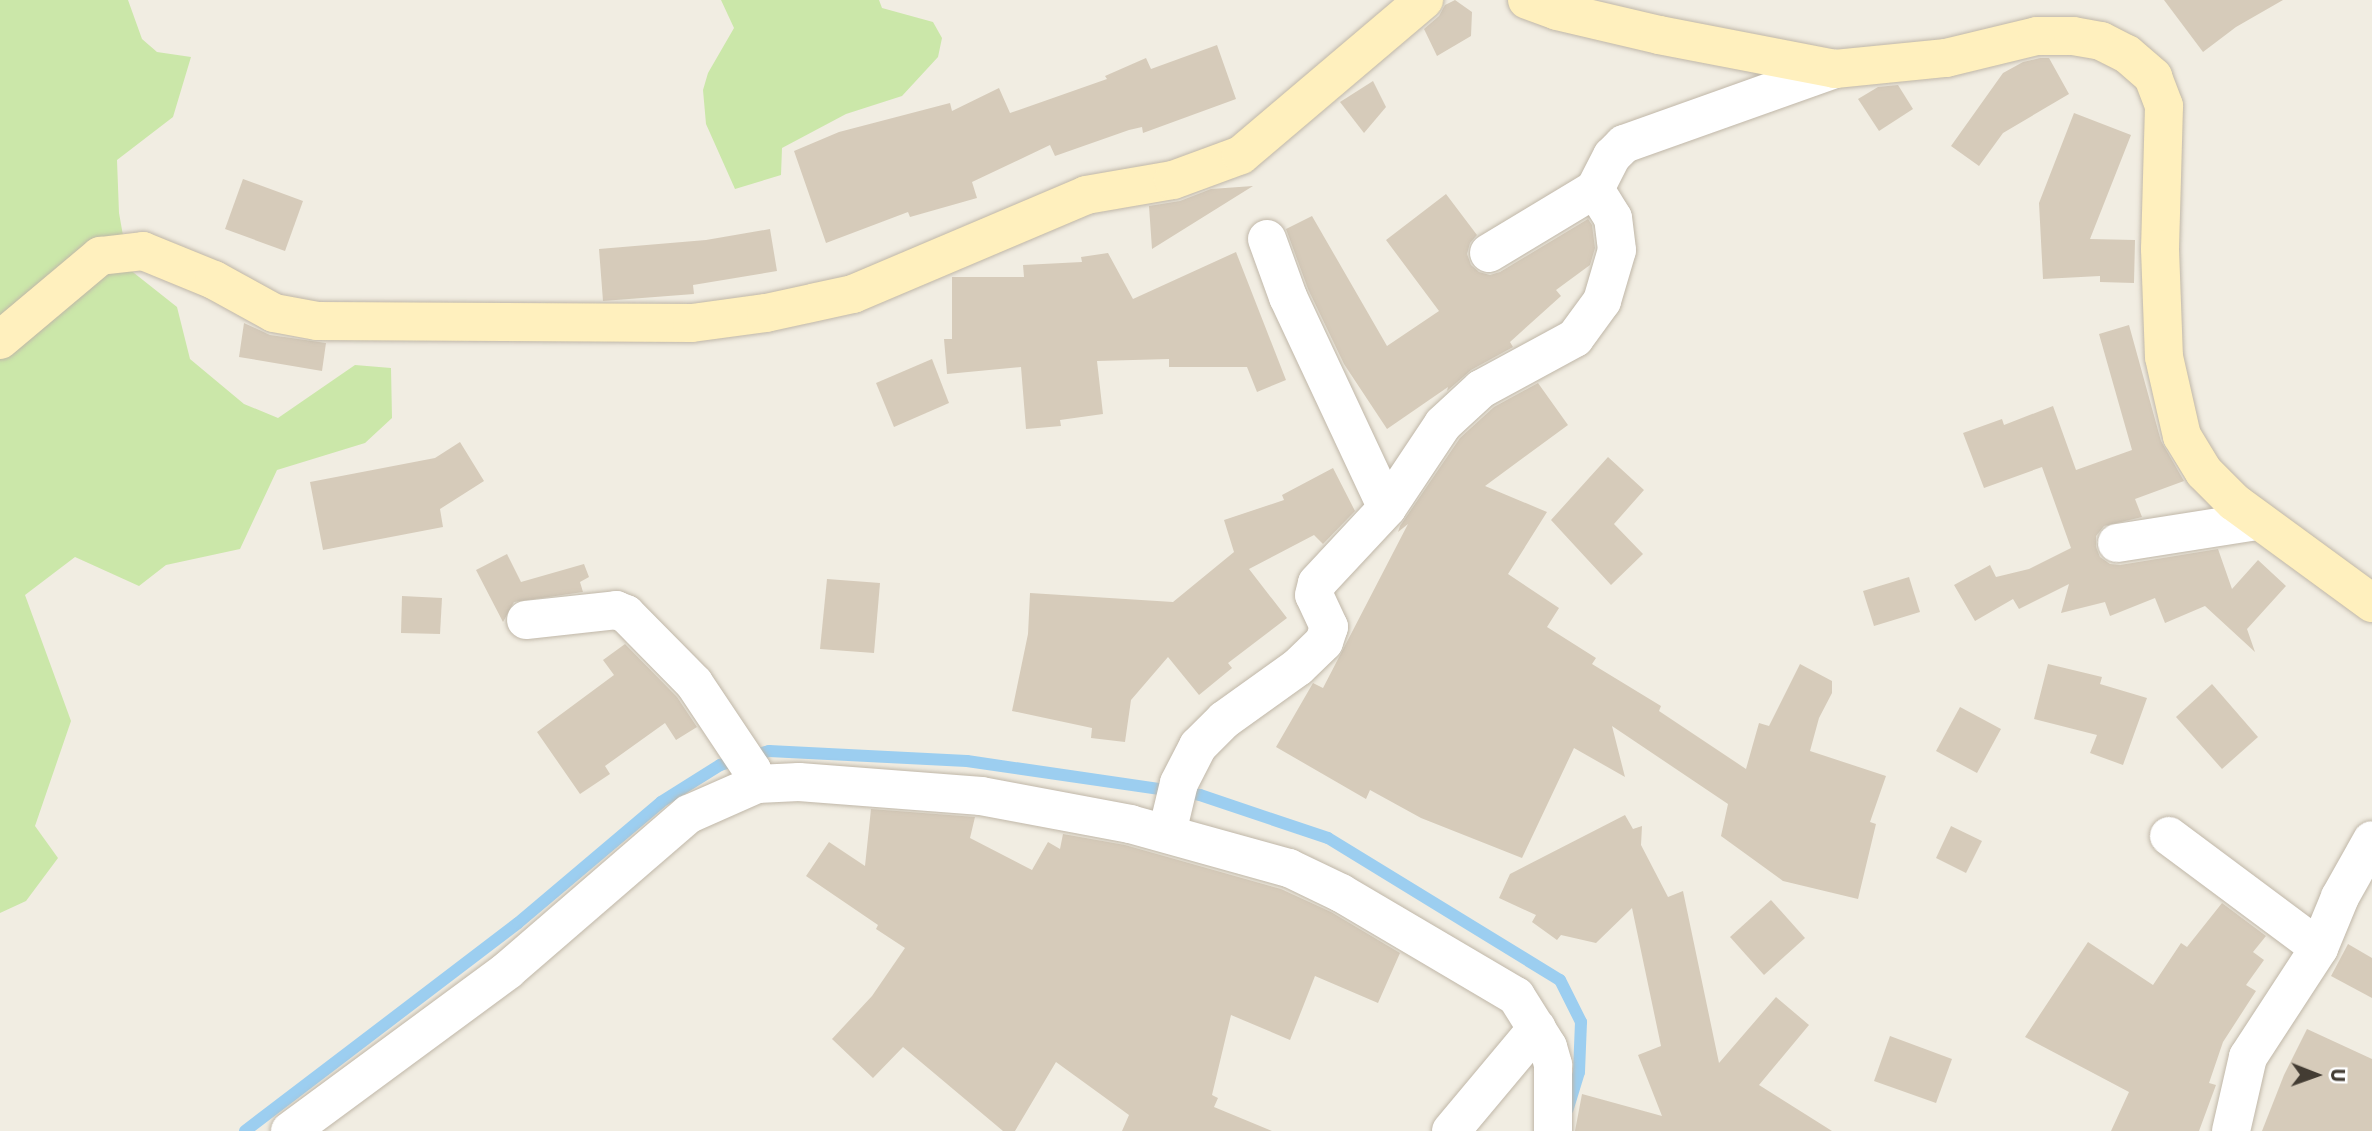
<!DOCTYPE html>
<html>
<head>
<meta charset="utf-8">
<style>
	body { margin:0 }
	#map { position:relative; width:2372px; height:1131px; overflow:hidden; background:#f1ede2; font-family:Poppins,sans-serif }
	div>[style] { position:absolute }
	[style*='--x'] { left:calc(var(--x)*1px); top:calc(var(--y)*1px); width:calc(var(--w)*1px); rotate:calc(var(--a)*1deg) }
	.green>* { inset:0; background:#cbe7a9 }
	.stream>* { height:12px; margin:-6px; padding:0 6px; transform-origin:6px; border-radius:6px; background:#9ccef0 }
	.building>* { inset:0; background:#d6cbba }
	.roads { filter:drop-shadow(0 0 2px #c0b7a8) drop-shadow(0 0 2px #c0b7a8) }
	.street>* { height:38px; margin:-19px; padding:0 19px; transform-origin:19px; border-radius:19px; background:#fff }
	.secondary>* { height:38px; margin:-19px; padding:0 19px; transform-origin:19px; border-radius:19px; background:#fff0be }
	span { translate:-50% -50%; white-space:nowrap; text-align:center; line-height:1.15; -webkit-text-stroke:5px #fff; paint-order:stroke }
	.north { position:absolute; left:2281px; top:1040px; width:70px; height:70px; -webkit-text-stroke:5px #fff; paint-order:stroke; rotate:91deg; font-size:19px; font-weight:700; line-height:28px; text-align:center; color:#433c33 }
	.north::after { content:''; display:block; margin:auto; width:24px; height:32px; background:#433c33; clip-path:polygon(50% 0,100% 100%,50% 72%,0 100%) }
</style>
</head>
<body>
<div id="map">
	<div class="green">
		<div style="clip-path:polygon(0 0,128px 0,142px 39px,157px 52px,191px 57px,173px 117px,117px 160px,119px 213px,129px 269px,177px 307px,190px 359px,244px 404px,278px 418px,355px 365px,391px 368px,392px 418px,365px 443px,277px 470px,240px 549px,166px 565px,139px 586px,75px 557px,25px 595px,71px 721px,35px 826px,58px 858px,26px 901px,0 913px)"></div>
		<div style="clip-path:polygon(721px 0,879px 0,882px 8px,933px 22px,942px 38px,938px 57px,902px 96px,846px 114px,782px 148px,781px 175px,735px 189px,706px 124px,703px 90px,708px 73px,734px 28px)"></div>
	</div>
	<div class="stream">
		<div style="--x:245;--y:1131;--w:343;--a:-37.3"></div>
		<div style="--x:518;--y:923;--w:187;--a:-40.2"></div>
		<div style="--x:661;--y:802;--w:70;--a:-32.1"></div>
		<div style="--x:720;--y:765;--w:51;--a:-15.9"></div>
		<div style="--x:769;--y:751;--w:198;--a:2.9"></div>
		<div style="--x:967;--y:761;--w:235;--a:8.3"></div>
		<div style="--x:1200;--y:795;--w:135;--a:18.6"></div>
		<div style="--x:1328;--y:838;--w:272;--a:31.5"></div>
		<div style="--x:1560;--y:980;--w:47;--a:63.4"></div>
		<div style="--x:1581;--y:1022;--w:50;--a:92.3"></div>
		<div style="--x:1579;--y:1072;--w:39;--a:107"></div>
	</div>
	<div class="building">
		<div style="clip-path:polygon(1455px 0,1472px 12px,1471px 36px,1437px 56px,1424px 29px,1439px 16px,1445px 5px)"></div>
		<div style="clip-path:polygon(2164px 0,2283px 0,2236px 27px,2203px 52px)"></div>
		<div style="clip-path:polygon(1217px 45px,1236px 99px,1143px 133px,1142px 127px,1129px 130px,1055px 156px,1050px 145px,972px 182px,977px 198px,910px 217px,908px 212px,826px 243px,794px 151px,839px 132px,950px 103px,952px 111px,999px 88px,1010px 113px,1107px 79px,1105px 76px,1146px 58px,1151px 69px)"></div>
		<div style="clip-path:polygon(2040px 58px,2049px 58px,2069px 94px,2003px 133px,1979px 166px,1951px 146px,2003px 73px,2023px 62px)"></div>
		<div style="clip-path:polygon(1373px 81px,1386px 107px,1364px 133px,1340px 102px)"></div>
		<div style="clip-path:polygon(1898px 85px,1913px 109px,1879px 131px,1858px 99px,1878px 87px)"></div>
		<div style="clip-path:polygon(2074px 113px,2131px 135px,2090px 239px,2135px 240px,2134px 283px,2100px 282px,2100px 276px,2043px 279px,2039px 203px)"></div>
		<div style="clip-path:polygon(243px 179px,303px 201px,285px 251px,225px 229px)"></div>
		<div style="clip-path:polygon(1253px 186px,1152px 249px,1149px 206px,1180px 201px,1211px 189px)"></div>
		<div style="clip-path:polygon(1446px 194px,1477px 235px,1470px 243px,1467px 254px,1471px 265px,1479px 272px,1490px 275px,1500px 272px,1588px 219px,1592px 225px,1595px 248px,1590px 265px,1556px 290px,1561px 296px,1510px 342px,1513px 347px,1471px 370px,1447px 391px,1448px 387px,1387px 429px,1344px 364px,1308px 289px,1286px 229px,1312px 216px,1387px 346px,1439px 311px,1386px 240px)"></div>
		<div style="clip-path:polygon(770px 229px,777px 271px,693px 285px,694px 294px,603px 301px,599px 249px,706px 240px)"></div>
		<div style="clip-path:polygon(1236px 252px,1286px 380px,1257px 392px,1247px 367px,1169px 367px,1169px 359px,1097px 361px,1103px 414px,1060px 420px,1061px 426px,1026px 429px,1021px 367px,947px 374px,944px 339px,952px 339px,952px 277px,1024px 277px,1023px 265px,1082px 262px,1081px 257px,1108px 253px,1133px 299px)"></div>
		<div style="clip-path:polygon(244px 323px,270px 335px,326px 343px,322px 371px,239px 357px)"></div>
		<div style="clip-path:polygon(2129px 325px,2161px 441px,2184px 481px,2135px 499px,2142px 517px,2104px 526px,2096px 536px,2096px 547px,2100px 557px,2110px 564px,2120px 565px,2218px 549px,2232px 589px,2258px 560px,2286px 586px,2247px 629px,2255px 652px,2205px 606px,2165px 623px,2155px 598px,2110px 616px,2105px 602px,2061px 613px,2069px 584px,2019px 609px,2013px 599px,1975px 621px,1954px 585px,1990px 565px,1996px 577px,2029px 569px,2071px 548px,2042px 467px,1984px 488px,1963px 433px,2002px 419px,2004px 425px,2053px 406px,2076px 470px,2132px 450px,2099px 334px)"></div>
		<div style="clip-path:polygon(932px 359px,949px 403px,894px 427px,876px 383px)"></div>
		<div style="clip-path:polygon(1538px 383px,1568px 425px,1485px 486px,1547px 512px,1508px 574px,1559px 608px,1547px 627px,1596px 658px,1592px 664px,1661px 706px,1659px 711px,1746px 769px,1759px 723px,1769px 726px,1800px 664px,1832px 681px,1832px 693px,1819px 718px,1810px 751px,1886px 776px,1870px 822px,1876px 824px,1858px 899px,1783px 881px,1721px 836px,1728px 804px,1612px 726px,1625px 777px,1574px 748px,1522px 858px,1421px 818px,1370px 790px,1366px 799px,1276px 747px,1313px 683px,1323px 688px,1408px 524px,1398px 532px,1400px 526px,1460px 438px,1494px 407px)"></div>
		<div style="clip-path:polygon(460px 442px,484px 481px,440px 509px,443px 527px,323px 550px,310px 482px,435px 458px)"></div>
		<div style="clip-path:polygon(1608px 457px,1644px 490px,1614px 524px,1643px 554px,1611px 585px,1551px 520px)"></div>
		<div style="clip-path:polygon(1333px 468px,1355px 511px,1323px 544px,1314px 535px,1249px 569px,1287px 618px,1228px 663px,1232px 668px,1199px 695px,1168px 657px,1131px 700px,1125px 742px,1091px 738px,1092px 728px,1012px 711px,1028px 634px,1030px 593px,1173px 602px,1234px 552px,1224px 520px,1284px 500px,1282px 495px)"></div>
		<div style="clip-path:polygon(507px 554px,521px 582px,584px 564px,589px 577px,580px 582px,583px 592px,514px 602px,503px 622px,476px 570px)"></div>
		<div style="clip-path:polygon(1909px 577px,1920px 612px,1874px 626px,1863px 591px)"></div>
		<div style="clip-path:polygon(827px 579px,880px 583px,874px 653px,820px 649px)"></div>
		<div style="clip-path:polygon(402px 596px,442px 598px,440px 634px,401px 633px)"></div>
		<div style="clip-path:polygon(625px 644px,677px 697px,697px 727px,676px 740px,665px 723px,605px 766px,610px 774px,580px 794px,537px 732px,614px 675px,603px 660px)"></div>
		<div style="clip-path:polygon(2048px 664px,2102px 677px,2100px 684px,2147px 698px,2123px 765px,2090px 753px,2097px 735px,2034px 719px)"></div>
		<div style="clip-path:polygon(2212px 684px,2258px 737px,2222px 769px,2176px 717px)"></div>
		<div style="clip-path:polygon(1960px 707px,2001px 729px,1977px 773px,1936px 751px)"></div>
		<div style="clip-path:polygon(871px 809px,975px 817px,970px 838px,1032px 870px,1048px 842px,1060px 849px,1063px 834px,1125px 845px,1281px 889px,1331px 912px,1400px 953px,1378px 1003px,1315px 976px,1290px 1040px,1231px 1015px,1212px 1095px,1218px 1098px,1214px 1107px,1272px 1131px,1122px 1131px,1129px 1115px,1056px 1062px,1015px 1131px,1003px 1131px,903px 1047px,873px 1078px,832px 1039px,872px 996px,905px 948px,876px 929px,878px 925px,806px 876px,829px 842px,865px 866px)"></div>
		<div style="clip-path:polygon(1625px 815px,1633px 829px,1642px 826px,1641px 845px,1668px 897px,1683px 891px,1719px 1063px,1776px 997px,1809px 1025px,1759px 1085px,1832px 1131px,1575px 1131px,1582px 1094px,1662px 1116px,1638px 1055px,1661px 1046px,1632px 908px,1596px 943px,1561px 935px,1557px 940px,1532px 922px,1536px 915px,1499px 898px,1510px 874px)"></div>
		<div style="clip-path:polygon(1951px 826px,1982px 841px,1966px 873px,1936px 858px)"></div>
		<div style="clip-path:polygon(1771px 900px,1805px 938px,1764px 975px,1730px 937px)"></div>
		<div style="clip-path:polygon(2222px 903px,2266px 936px,2253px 952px,2264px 960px,2246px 985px,2256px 991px,2223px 1042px,2209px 1083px,2216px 1085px,2199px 1131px,2111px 1131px,2129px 1092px,2025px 1037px,2088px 942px,2153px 985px,2181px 943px,2187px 947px)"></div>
		<div style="clip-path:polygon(2348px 944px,2372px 958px,2372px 998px,2331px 976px)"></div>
		<div style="clip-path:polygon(2307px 1029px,2372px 1059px,2372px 1131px,2262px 1131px,2284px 1075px)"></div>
		<div style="clip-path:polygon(1890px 1036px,1952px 1059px,1936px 1103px,1874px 1081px)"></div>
	</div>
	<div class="roads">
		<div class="street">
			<div style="--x:1267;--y:239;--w:62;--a:70.1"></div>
			<div style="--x:1288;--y:297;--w:233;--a:64.9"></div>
			<div style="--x:1489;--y:253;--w:124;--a:-31.1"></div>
			<div style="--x:1595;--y:189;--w:37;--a:-63"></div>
			<div style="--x:1612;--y:156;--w:17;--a:-45"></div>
			<div style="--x:1624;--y:144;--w:224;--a:-19.6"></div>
			<div style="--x:2117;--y:543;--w:142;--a:-8.9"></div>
			<div style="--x:526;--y:620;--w:91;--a:-6.3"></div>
			<div style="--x:616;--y:610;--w:11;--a:22"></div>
			<div style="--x:626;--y:614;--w:97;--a:45.4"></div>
			<div style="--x:694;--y:683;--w:105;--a:56.3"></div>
			<div style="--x:752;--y:770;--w:15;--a:70"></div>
			<div style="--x:1167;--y:833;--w:51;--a:-76.5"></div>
			<div style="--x:1179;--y:783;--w:42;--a:-62.8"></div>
			<div style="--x:1198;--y:746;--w:37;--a:-45"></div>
			<div style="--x:1224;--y:720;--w:91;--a:-35.6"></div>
			<div style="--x:1298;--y:667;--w:36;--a:-44"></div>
			<div style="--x:1324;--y:642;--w:16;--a:-72"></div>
			<div style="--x:1329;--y:627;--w:35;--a:-115"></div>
			<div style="--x:1314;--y:595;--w:12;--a:-76"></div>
			<div style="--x:1317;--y:583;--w:103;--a:-47"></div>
			<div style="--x:1387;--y:508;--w:101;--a:-56.3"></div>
			<div style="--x:1443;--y:424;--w:52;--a:-42.6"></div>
			<div style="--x:1481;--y:389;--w:107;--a:-28.5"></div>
			<div style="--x:1575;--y:338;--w:46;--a:-53.9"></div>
			<div style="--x:1602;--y:301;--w:53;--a:-73.6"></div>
			<div style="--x:1617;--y:250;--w:32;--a:-97"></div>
			<div style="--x:1613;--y:218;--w:34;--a:-122"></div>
			<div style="--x:2169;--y:836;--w:187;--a:36.7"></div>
			<div style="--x:290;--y:1131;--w:271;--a:-36.4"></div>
			<div style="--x:508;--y:970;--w:239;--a:-40.8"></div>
			<div style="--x:689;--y:814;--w:74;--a:-23.8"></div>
			<div style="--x:757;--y:784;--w:42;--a:-2.7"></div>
			<div style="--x:799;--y:782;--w:183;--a:4.4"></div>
			<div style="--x:981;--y:796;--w:152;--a:10.6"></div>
			<div style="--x:1130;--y:824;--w:165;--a:15.5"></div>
			<div style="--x:1289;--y:868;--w:58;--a:25.7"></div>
			<div style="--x:1341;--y:893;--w:203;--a:30.5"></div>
			<div style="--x:1516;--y:996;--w:60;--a:57.9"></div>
			<div style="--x:1548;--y:1047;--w:19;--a:74"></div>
			<div style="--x:1553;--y:1065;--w:66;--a:90"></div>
			<div style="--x:1451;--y:1131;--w:134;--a:-50.1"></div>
			<div style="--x:2231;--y:1131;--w:76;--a:-77.1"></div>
			<div style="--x:2248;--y:1057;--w:130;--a:-56.9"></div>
			<div style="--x:2319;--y:948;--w:55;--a:-67.6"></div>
			<div style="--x:2340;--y:897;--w:65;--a:-60.7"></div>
		</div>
		<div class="secondary">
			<div style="--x:1527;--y:0;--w:32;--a:20"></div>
			<div style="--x:1557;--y:11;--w:105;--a:13.2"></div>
			<div style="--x:1659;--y:35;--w:179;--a:10.9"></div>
			<div style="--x:1835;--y:69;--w:112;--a:-5.7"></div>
			<div style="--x:1946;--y:58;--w:94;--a:-13.6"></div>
			<div style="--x:2037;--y:36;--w:36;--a:0"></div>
			<div style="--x:2073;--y:36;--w:28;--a:10"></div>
			<div style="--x:2101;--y:41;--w:29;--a:27"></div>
			<div style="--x:2127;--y:54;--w:35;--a:41"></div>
			<div style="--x:2153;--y:77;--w:31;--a:69"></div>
			<div style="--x:2164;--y:106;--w:143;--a:91.6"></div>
			<div style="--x:2160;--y:249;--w:108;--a:87.9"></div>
			<div style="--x:2164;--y:357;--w:81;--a:77.2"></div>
			<div style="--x:2182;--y:436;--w:42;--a:58.6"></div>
			<div style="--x:2204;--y:472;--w:42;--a:45"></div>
			<div style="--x:2234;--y:502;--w:171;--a:36.2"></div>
			<div style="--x:0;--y:340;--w:131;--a:-40"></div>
			<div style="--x:100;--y:256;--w:43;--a:-6.6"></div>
			<div style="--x:143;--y:251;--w:77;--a:22.2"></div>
			<div style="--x:214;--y:280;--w:68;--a:28.8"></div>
			<div style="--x:274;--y:313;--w:44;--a:10.5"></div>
			<div style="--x:317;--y:321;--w:375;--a:0.3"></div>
			<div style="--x:692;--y:323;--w:75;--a:-7.7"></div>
			<div style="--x:766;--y:313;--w:89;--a:-12.3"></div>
			<div style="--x:853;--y:294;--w:253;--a:-23"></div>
			<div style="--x:1086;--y:195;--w:88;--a:-9.8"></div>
			<div style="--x:1173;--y:180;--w:72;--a:-20.2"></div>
			<div style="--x:1241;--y:155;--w:240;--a:-40.3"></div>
		</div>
	</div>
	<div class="north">U</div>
</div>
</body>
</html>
